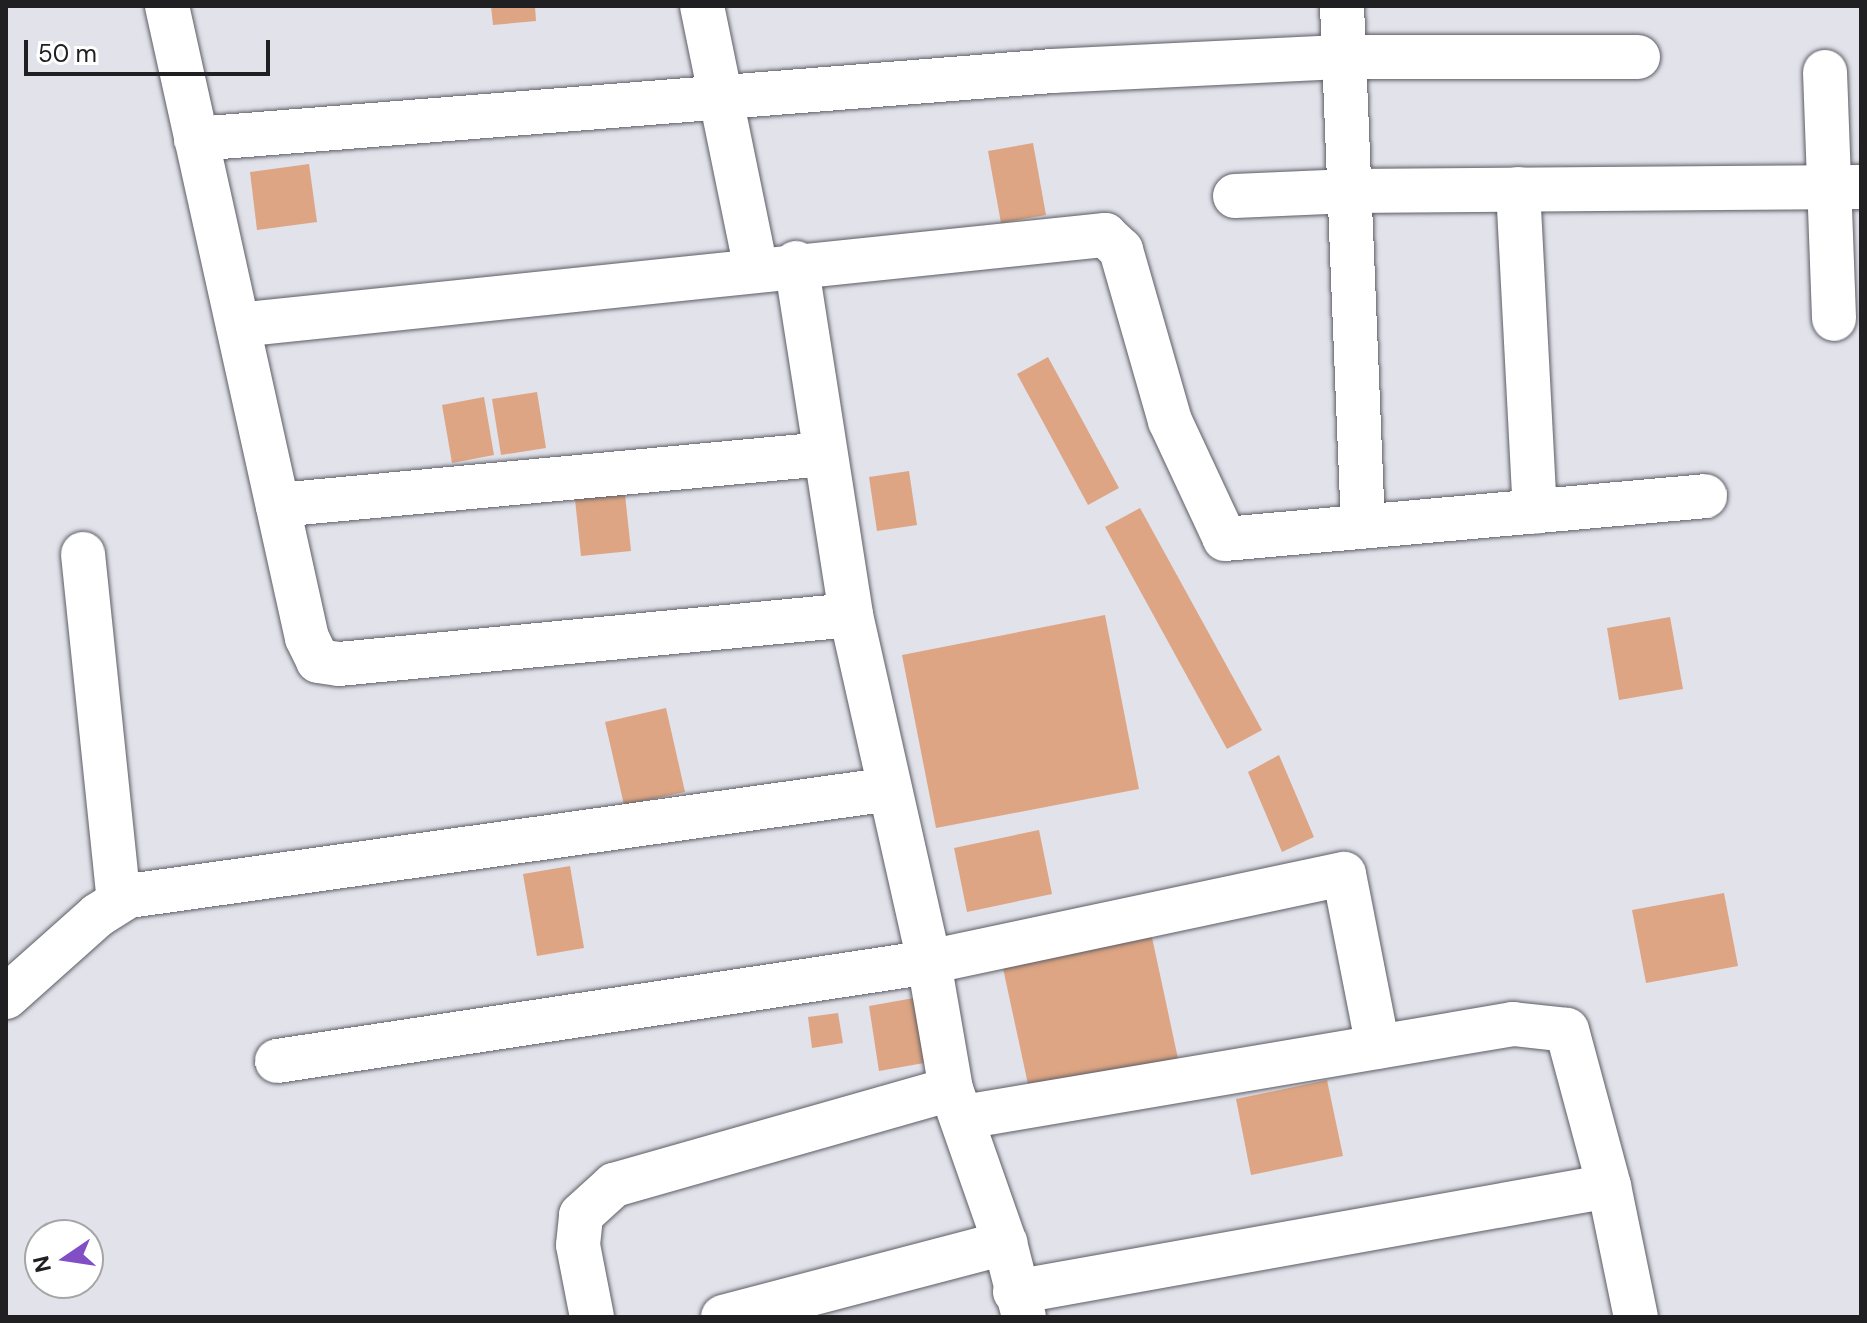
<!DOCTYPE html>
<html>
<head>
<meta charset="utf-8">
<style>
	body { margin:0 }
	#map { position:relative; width:1867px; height:1323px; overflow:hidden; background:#e2e2eb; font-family:"DM Sans",sans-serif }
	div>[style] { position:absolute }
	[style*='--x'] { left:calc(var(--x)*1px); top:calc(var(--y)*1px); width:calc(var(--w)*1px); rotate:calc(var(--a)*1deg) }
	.building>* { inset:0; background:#dda583 }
	.roads { filter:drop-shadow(0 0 2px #5d5d65) drop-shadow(0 0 2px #5d5d65) }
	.minor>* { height:44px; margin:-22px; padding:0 22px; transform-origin:22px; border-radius:22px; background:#fff }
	span { translate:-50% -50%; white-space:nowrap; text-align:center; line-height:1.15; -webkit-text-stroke:6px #fff; paint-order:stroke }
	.frame { position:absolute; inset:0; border:8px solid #202023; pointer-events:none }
	.north { position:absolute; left:24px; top:1219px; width:80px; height:80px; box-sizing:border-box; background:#fff; border:2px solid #a6a6a7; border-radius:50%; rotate:257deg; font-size:22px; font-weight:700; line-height:32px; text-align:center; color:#202023 }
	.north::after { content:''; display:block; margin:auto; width:28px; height:36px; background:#814ec6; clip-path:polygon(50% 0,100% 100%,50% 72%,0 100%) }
	.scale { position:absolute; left:24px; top:40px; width:246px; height:36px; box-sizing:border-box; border:4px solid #202023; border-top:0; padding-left:10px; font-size:24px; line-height:28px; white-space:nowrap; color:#202023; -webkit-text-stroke:6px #fff; paint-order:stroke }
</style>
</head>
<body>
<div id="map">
	<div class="building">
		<div style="clip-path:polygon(491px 6px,535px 6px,536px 21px,493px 25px)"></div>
		<div style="clip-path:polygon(1033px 143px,1046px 215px,1001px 223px,988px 151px)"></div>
		<div style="clip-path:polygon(309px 164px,317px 222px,257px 230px,250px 172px)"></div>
		<div style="clip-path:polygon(1048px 357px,1119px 488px,1088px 505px,1017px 374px)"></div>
		<div style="clip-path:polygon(537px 392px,546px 448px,501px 455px,492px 399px)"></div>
		<div style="clip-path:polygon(484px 397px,494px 455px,452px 463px,442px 405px)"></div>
		<div style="clip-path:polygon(909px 471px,917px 525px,877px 531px,869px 477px)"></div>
		<div style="clip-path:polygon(624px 485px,631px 551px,581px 556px,574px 490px)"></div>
		<div style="clip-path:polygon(1140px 508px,1262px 730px,1227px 749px,1105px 527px)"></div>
		<div style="clip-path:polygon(1105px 615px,1139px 789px,936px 828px,902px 655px)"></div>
		<div style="clip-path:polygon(1670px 617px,1683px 689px,1619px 700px,1607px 628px)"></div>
		<div style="clip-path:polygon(666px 708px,685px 792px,624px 805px,605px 722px)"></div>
		<div style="clip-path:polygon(1279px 755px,1314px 837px,1282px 852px,1248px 772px)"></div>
		<div style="clip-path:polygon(1039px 830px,1052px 894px,967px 912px,954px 848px)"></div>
		<div style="clip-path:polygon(570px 866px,584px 948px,537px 956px,523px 874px)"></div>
		<div style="clip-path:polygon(1724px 893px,1738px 966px,1646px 983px,1632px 910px)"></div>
		<div style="clip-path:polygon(1150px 928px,1180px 1068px,1031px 1098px,1001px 959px)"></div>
		<div style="clip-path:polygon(914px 998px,924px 1063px,879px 1071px,869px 1006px)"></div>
		<div style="clip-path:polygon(838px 1013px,843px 1043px,812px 1048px,808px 1017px)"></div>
		<div style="clip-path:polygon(1327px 1080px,1343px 1156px,1251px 1175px,1236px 1099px)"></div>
	</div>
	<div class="roads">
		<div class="minor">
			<div style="--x:167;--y:6;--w:647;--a:77.51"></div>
			<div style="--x:307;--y:638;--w:25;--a:64"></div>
			<div style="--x:318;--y:661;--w:21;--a:8"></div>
			<div style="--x:339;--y:664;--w:514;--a:-5.47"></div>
			<div style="--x:702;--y:6;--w:268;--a:78.4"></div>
			<div style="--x:1342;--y:6;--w:521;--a:87.69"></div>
			<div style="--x:1825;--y:72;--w:247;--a:87.9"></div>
			<div style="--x:196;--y:139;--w:859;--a:-4.54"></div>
			<div style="--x:1052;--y:71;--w:288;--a:-2.8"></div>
			<div style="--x:1340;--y:57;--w:298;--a:0"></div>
			<div style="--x:1518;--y:189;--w:323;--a:87"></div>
			<div style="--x:1235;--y:196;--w:115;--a:-2.5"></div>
			<div style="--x:1350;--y:191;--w:511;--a:-0.45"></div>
			<div style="--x:796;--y:263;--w:356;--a:81.1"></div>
			<div style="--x:851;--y:615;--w:356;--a:77.3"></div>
			<div style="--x:929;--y:962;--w:129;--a:80.2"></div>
			<div style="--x:951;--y:1089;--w:163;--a:70.7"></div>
			<div style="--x:1005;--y:1243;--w:76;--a:75.6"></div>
			<div style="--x:238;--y:325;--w:872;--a:-5.93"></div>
			<div style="--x:1105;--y:235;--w:22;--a:43"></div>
			<div style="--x:1121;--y:250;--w:178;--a:74"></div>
			<div style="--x:1170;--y:421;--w:130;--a:65"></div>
			<div style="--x:1225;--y:539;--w:482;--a:-5.1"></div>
			<div style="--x:278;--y:505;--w:549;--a:-5.33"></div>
			<div style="--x:83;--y:554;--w:348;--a:84.1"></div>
			<div style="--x:6;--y:997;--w:123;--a:-41.7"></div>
			<div style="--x:98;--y:915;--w:36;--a:-32"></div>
			<div style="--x:129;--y:896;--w:768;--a:-8"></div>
			<div style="--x:277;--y:1061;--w:659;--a:-8.63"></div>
			<div style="--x:929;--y:962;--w:424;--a:-12"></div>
			<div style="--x:1344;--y:874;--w:176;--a:78.9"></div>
			<div style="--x:964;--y:1117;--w:557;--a:-9.61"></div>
			<div style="--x:1513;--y:1024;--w:54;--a:6.3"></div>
			<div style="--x:1567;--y:1030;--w:162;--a:74.9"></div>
			<div style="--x:1015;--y:1292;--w:603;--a:-10.12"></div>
			<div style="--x:1609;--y:1186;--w:134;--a:78.4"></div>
			<div style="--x:592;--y:1317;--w:73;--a:-101"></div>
			<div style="--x:578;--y:1245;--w:30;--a:-84"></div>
			<div style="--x:581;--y:1215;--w:45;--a:-42.3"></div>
			<div style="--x:614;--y:1185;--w:350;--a:-15.9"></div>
			<div style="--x:723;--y:1317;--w:292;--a:-14.7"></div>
		</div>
	</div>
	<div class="frame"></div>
	<div class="north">N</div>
	<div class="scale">50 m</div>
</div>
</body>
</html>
